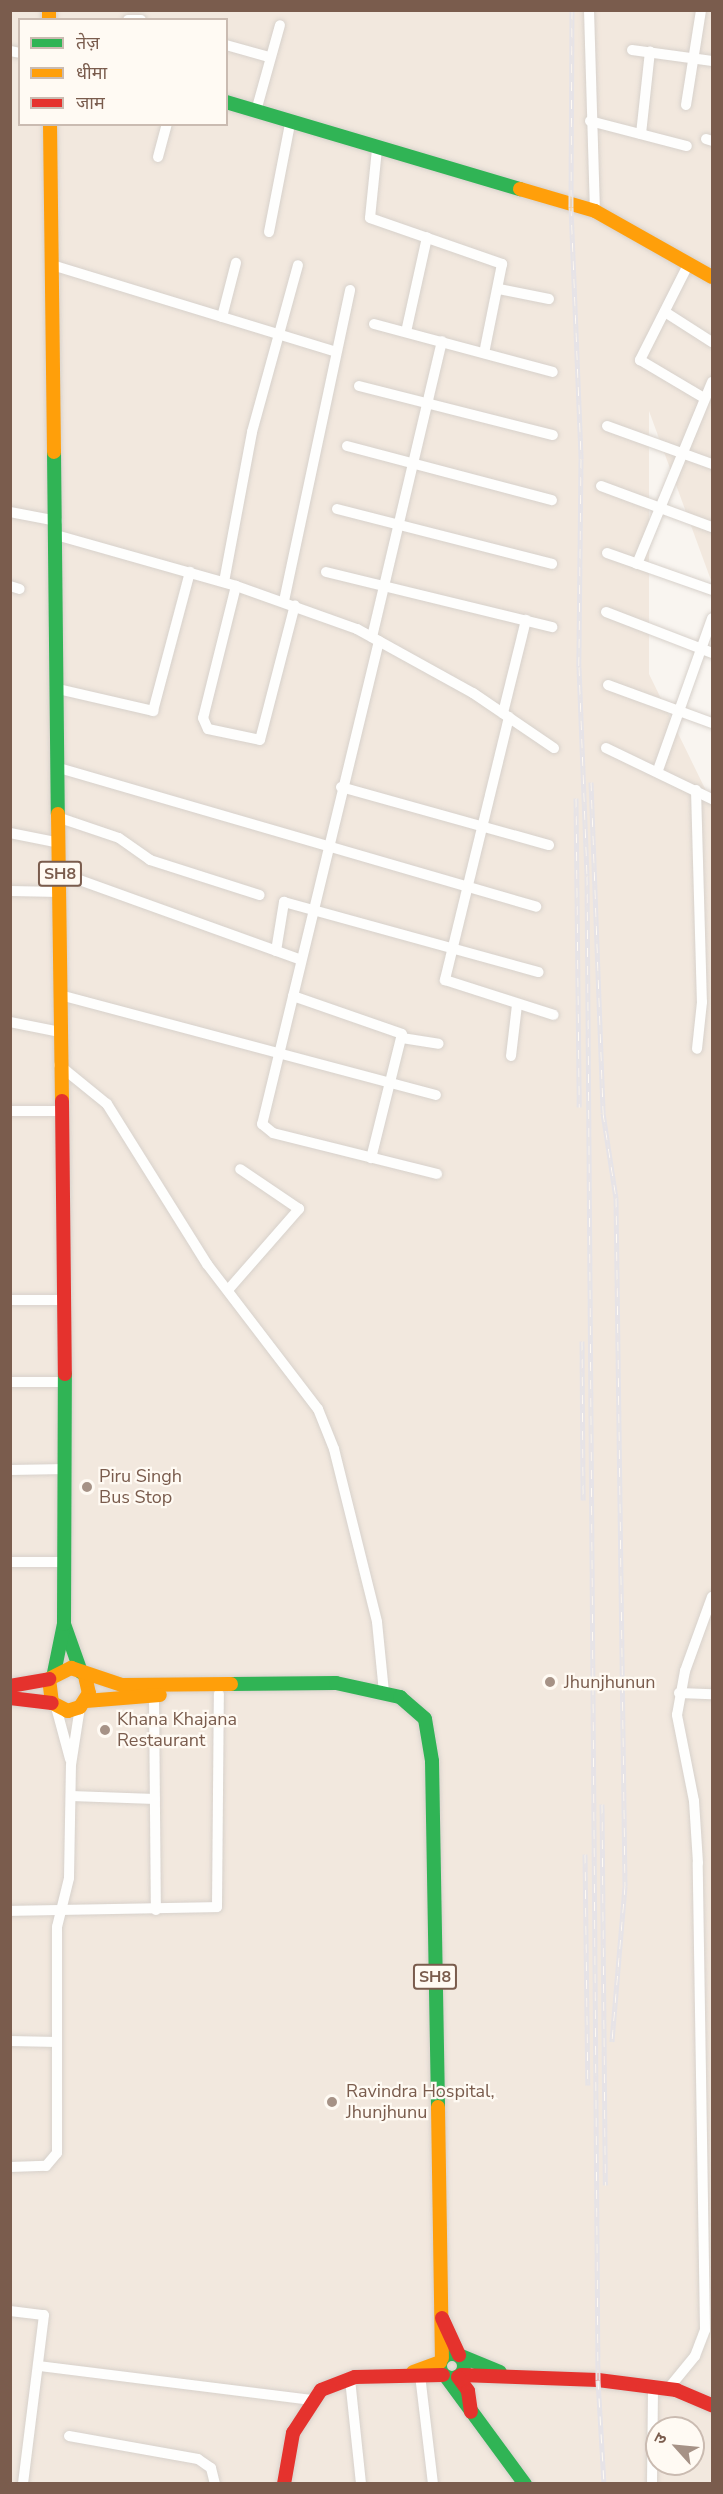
<!DOCTYPE html>
<html>
<head>
<meta charset="utf-8">
<style>
	body { margin:0 }
	#map { position:relative; width:723px; height:2494px; overflow:hidden; background:#f9f5f0; font-family:"Nunito Sans","Noto Sans Devanagari",sans-serif }
	div>[style] { position:absolute }
	[style*='--x'] { left:calc(var(--x)*1px); top:calc(var(--y)*1px); width:calc(var(--w)*1px); rotate:calc(var(--a)*1deg) }
	.residential>* { inset:0; background:#f2e8de }
	.roads { filter:drop-shadow(0 0 2px #d7d1cb) drop-shadow(0 0 2px #d7d1cb) }
	.street>* { height:10px; margin:-5px; padding:0 5px; transform-origin:5px; border-radius:5px; background:#fefefd }
	.fast>* { height:14px; margin:-7px; padding:0 7px; transform-origin:7px; border-radius:7px; background:#30b455 }
	.fast>.ring { margin:-7px; padding:0; box-sizing:content-box; background:none; border:14px solid #30b455; border-radius:50% }
	.slow>* { height:14px; margin:-7px; padding:0 7px; transform-origin:7px; border-radius:7px; background:#ff9f0a }
	.jam>* { height:14px; margin:-7px; padding:0 7px; transform-origin:7px; border-radius:7px; background:#e5322d }
	.rail>* { height:5px; margin-top:-2.5px; transform-origin:0; background:repeating-linear-gradient(90deg,#fffaf3 0 9px,#e6e3e7 0 18px); box-sizing:border-box; border-block:2px solid #e6e3e7 }
	.dots>* { width:16px; height:16px; translate:-50% -50%; box-sizing:border-box; border:3px solid #fffaf3; border-radius:50% }
	span { translate:-50% -50%; white-space:nowrap; text-align:center; line-height:1.15; -webkit-text-stroke:4.5px #fffaf3; paint-order:stroke }
	.shield-label span { padding:2px 4px; background:#fffaf3; border:2px solid; border-radius:4px; -webkit-text-stroke-width:0 }
	.shield-label { font-size:16px; color:#7a5c4d; font-weight:700 }
	.poi-label { font-size:18px; color:#7a5c4d }
	.left { translate:0 -50%; text-align:left }
	.frame { position:absolute; inset:0; border:12px solid #7a5c4d; pointer-events:none }
	.legend { position:absolute; left:18px; top:18px; width:210px; height:108px; box-sizing:border-box; background:#fffaf3; border:2px solid #cabbb1; margin:0; padding:8px 10px; list-style:none; font-size:18px; color:#7a5c4d }
	.legend li { display:flex; align-items:center; gap:12px; height:30px }
	.legend b { width:30px; border:2px solid #cabbb1 }
	.north { position:absolute; left:645px; top:2416px; width:60px; height:60px; box-sizing:border-box; background:#fffaf3; border:2px solid #cabbb1; border-radius:50%; rotate:297deg; font-size:16px; font-weight:700; line-height:24px; text-align:center; color:#7a5c4d }
	.north::after { content:''; display:block; margin:auto; width:21px; height:27px; background:#a69286; clip-path:polygon(50% 0,100% 100%,50% 72%,0 100%) }
</style>
</head>
<body>
<div id="map">
	<div class="residential">
		<div style="clip-path:polygon(evenodd,11px 11px,712px 11px,712px 583px,649px 411px,649px 674px,712px 803px,712px 2483px,11px 2484px,11px 11px,20px 20px,226px 20px,226px 124px,20px 124px,20px 20px,11px 11px,657px 2428px,693px 2428px,693px 2464px,657px 2464px,657px 2428px)"></div>
	</div>
	<div class="roads">
		<div class="street">
			<div style="--x:589;--y:10;--w:201;--a:88.3"></div>
			<div style="--x:128;--y:20;--w:13;--a:0"></div>
			<div style="--x:226;--y:45;--w:45;--a:15.6"></div>
			<div style="--x:632;--y:50;--w:81;--a:7.8"></div>
			<div style="--x:10;--y:51;--w:10;--a:11"></div>
			<div style="--x:686;--y:105;--w:96;--a:-81"></div>
			<div style="--x:256;--y:111;--w:89;--a:-74.4"></div>
			<div style="--x:590;--y:121;--w:100;--a:14.5"></div>
			<div style="--x:641;--y:134;--w:83;--a:-83.8"></div>
			<div style="--x:706;--y:139;--w:6;--a:18"></div>
			<div style="--x:377;--y:149;--w:69;--a:95.8"></div>
			<div style="--x:370;--y:218;--w:140;--a:19.2"></div>
			<div style="--x:502;--y:264;--w:91;--a:101.4"></div>
			<div style="--x:158;--y:157;--w:34;--a:-75"></div>
			<div style="--x:269;--y:232;--w:110;--a:-79"></div>
			<div style="--x:689;--y:263;--w:109;--a:116.8"></div>
			<div style="--x:640;--y:360;--w:74;--a:30.7"></div>
			<div style="--x:52;--y:265;--w:295;--a:17"></div>
			<div style="--x:499;--y:289;--w:51;--a:11.3"></div>
			<div style="--x:665;--y:312;--w:56;--a:32.6"></div>
			<div style="--x:222;--y:317;--w:56;--a:-75.5"></div>
			<div style="--x:374;--y:324;--w:185;--a:15"></div>
			<div style="--x:406;--y:332;--w:97;--a:-77.5"></div>
			<div style="--x:359;--y:386;--w:200;--a:14.2"></div>
			<div style="--x:607;--y:426;--w:112;--a:19.9"></div>
			<div style="--x:347;--y:446;--w:212;--a:14.8"></div>
			<div style="--x:601;--y:486;--w:118;--a:20.3"></div>
			<div style="--x:337;--y:509;--w:222;--a:14.3"></div>
			<div style="--x:10;--y:512;--w:48;--a:10.8"></div>
			<div style="--x:56;--y:535;--w:187;--a:15.8"></div>
			<div style="--x:236;--y:586;--w:128;--a:19.6"></div>
			<div style="--x:357;--y:629;--w:132;--a:28.9"></div>
			<div style="--x:473;--y:693;--w:98;--a:34.2"></div>
			<div style="--x:607;--y:553;--w:111;--a:19.4"></div>
			<div style="--x:637;--y:564;--w:197;--a:-67.6"></div>
			<div style="--x:326;--y:572;--w:233;--a:13.7"></div>
			<div style="--x:224;--y:582;--w:153;--a:-79.4"></div>
			<div style="--x:252;--y:432;--w:173;--a:-74.6"></div>
			<div style="--x:10;--y:586;--w:10;--a:17"></div>
			<div style="--x:236;--y:586;--w:136;--a:104"></div>
			<div style="--x:203;--y:718;--w:12;--a:66"></div>
			<div style="--x:208;--y:729;--w:53;--a:11.9"></div>
			<div style="--x:260;--y:740;--w:139;--a:-75.5"></div>
			<div style="--x:284;--y:601;--w:318;--a:-78"></div>
			<div style="--x:606;--y:612;--w:114;--a:21.1"></div>
			<div style="--x:372;--y:637;--w:304;--a:-76.7"></div>
			<div style="--x:379;--y:641;--w:497;--a:103.6"></div>
			<div style="--x:262;--y:1124;--w:14;--a:39"></div>
			<div style="--x:273;--y:1133;--w:169;--a:14"></div>
			<div style="--x:608;--y:685;--w:111;--a:20.1"></div>
			<div style="--x:58;--y:689;--w:98;--a:13"></div>
			<div style="--x:153;--y:711;--w:144;--a:-75.1"></div>
			<div style="--x:503;--y:713;--w:96;--a:-76.1"></div>
			<div style="--x:509;--y:717;--w:271;--a:103.7"></div>
			<div style="--x:445;--y:980;--w:114;--a:17.8"></div>
			<div style="--x:606;--y:748;--w:118;--a:25.7"></div>
			<div style="--x:59;--y:768;--w:497;--a:16.2"></div>
			<div style="--x:658;--y:770;--w:161;--a:-70.4"></div>
			<div style="--x:341;--y:787;--w:216;--a:15.6"></div>
			<div style="--x:696;--y:790;--w:212;--a:88.4"></div>
			<div style="--x:702;--y:1002;--w:47;--a:96.1"></div>
			<div style="--x:60;--y:818;--w:62;--a:18.7"></div>
			<div style="--x:119;--y:838;--w:38;--a:35"></div>
			<div style="--x:150;--y:860;--w:115;--a:17.7"></div>
			<div style="--x:10;--y:833;--w:51;--a:11.3"></div>
			<div style="--x:60;--y:873;--w:256;--a:19.8"></div>
			<div style="--x:10;--y:891;--w:50;--a:1.1"></div>
			<div style="--x:276;--y:951;--w:50;--a:-80.7"></div>
			<div style="--x:284;--y:902;--w:264;--a:15.4"></div>
			<div style="--x:60;--y:995;--w:389;--a:14.9"></div>
			<div style="--x:293;--y:996;--w:115;--a:19.2"></div>
			<div style="--x:402;--y:1034;--w:128;--a:104"></div>
			<div style="--x:10;--y:1022;--w:51;--a:11.3"></div>
			<div style="--x:402;--y:1038;--w:37;--a:9"></div>
			<div style="--x:511;--y:1056;--w:51;--a:-83.3"></div>
			<div style="--x:59;--y:1065;--w:62;--a:39.1"></div>
			<div style="--x:107;--y:1104;--w:189;--a:58"></div>
			<div style="--x:207;--y:1264;--w:183;--a:52.6"></div>
			<div style="--x:318;--y:1409;--w:43;--a:68.2"></div>
			<div style="--x:334;--y:1449;--w:178;--a:76"></div>
			<div style="--x:377;--y:1622;--w:70;--a:84.3"></div>
			<div style="--x:10;--y:1111;--w:51;--a:0"></div>
			<div style="--x:228;--y:1290;--w:108;--a:-48.8"></div>
			<div style="--x:299;--y:1209;--w:71;--a:-145.9"></div>
			<div style="--x:10;--y:1300;--w:52;--a:0"></div>
			<div style="--x:10;--y:1382;--w:54;--a:0"></div>
			<div style="--x:10;--y:1470;--w:56;--a:-1"></div>
			<div style="--x:10;--y:1562;--w:55;--a:0"></div>
			<div style="--x:679;--y:1693;--w:33;--a:2"></div>
			<div style="--x:154;--y:1695;--w:215;--a:89.5"></div>
			<div style="--x:56;--y:1707;--w:54;--a:74.9"></div>
			<div style="--x:71;--y:1796;--w:84;--a:2"></div>
			<div style="--x:10;--y:1911;--w:207;--a:-1.1"></div>
			<div style="--x:217;--y:1907;--w:213;--a:-89.5"></div>
			<div style="--x:10;--y:2041;--w:47;--a:1.2"></div>
			<div style="--x:10;--y:2167;--w:36;--a:-2"></div>
			<div style="--x:46;--y:2166;--w:17;--a:-50"></div>
			<div style="--x:57;--y:2153;--w:226;--a:-90"></div>
			<div style="--x:57;--y:1927;--w:50;--a:-76.2"></div>
			<div style="--x:69;--y:1878;--w:113;--a:-89"></div>
			<div style="--x:71;--y:1765;--w:59;--a:-81.2"></div>
			<div style="--x:10;--y:2311;--w:34;--a:7"></div>
			<div style="--x:44;--y:2315;--w:170;--a:97.1"></div>
			<div style="--x:39;--y:2366;--w:276;--a:7.1"></div>
			<div style="--x:420;--y:2375;--w:110;--a:83.2"></div>
			<div style="--x:350;--y:2379;--w:106;--a:84"></div>
			<div style="--x:668;--y:2389;--w:43;--a:-50.7"></div>
			<div style="--x:695;--y:2356;--w:28;--a:-69"></div>
			<div style="--x:705;--y:2330;--w:467;--a:-90.9"></div>
			<div style="--x:698;--y:1863;--w:62;--a:-93.7"></div>
			<div style="--x:694;--y:1801;--w:88;--a:-101.2"></div>
			<div style="--x:677;--y:1715;--w:45;--a:-79.7"></div>
			<div style="--x:685;--y:1671;--w:79;--a:-70"></div>
			<div style="--x:69;--y:2436;--w:131;--a:10.1"></div>
			<div style="--x:198;--y:2459;--w:16;--a:35"></div>
			<div style="--x:211;--y:2468;--w:16;--a:76"></div>
			<div style="--x:652;--y:2484;--w:97;--a:-89.4"></div>
		</div>
		<div class="fast">
			<div style="--x:226;--y:102;--w:307;--a:16.5"></div>
			<div style="--x:54;--y:452;--w:362;--a:89.4"></div>
			<div style="--x:64;--y:1624;--w:51;--a:70.5"></div>
			<div style="--x:54;--y:1673;--w:50;--a:-78.5"></div>
			<div style="--x:64;--y:1624;--w:250;--a:-89.8"></div>
			<div style="--x:231;--y:1684;--w:105;--a:-0.5"></div>
			<div style="--x:336;--y:1683;--w:66;--a:12.3"></div>
			<div style="--x:400;--y:1697;--w:33;--a:41"></div>
			<div style="--x:425;--y:1719;--w:43;--a:80.5"></div>
			<div style="--x:432;--y:1761;--w:346;--a:89"></div>
			<div class="ring" style="left:440px;top:2354px;width:10px;height:10px"></div>
			<div style="--x:461;--y:2356;--w:42;--a:22.3"></div>
			<div style="--x:447;--y:2378;--w:132;--a:53.7"></div>
		</div>
		<div class="slow">
			<div style="--x:49;--y:10;--w:10;--a:90"></div>
			<div style="--x:50;--y:124;--w:328;--a:89.3"></div>
			<div style="--x:520;--y:189;--w:78;--a:16.3"></div>
			<div style="--x:595;--y:211;--w:134;--a:29.4"></div>
			<div style="--x:58;--y:814;--w:287;--a:89.2"></div>
			<div style="--x:85;--y:1676;--w:17;--a:77"></div>
			<div style="--x:89;--y:1693;--w:17;--a:123"></div>
			<div style="--x:80;--y:1707;--w:13;--a:162"></div>
			<div style="--x:68;--y:1711;--w:18;--a:-153"></div>
			<div style="--x:52;--y:1703;--w:24;--a:-97"></div>
			<div style="--x:49;--y:1679;--w:25;--a:-27"></div>
			<div style="--x:71;--y:1668;--w:54;--a:18.4"></div>
			<div style="--x:122;--y:1685;--w:109;--a:-0.5"></div>
			<div style="--x:86;--y:1701;--w:74;--a:-4.6"></div>
			<div style="--x:438;--y:2107;--w:251;--a:89.1"></div>
			<div style="--x:413;--y:2372;--w:29;--a:-20"></div>
		</div>
		<div class="jam">
			<div style="--x:62;--y:1101;--w:273;--a:89.4"></div>
			<div style="--x:10;--y:1686;--w:40;--a:-10"></div>
			<div style="--x:10;--y:1698;--w:42;--a:6.8"></div>
			<div style="--x:442;--y:2318;--w:41;--a:65.3"></div>
			<div style="--x:461;--y:2375;--w:137;--a:2.1"></div>
			<div style="--x:598;--y:2380;--w:79;--a:7.3"></div>
			<div style="--x:676;--y:2390;--w:39;--a:23"></div>
			<div style="--x:458;--y:2377;--w:17;--a:54"></div>
			<div style="--x:468;--y:2391;--w:21;--a:82"></div>
			<div style="--x:284;--y:2484;--w:52;--a:-80"></div>
			<div style="--x:293;--y:2433;--w:51;--a:-56.9"></div>
			<div style="--x:321;--y:2390;--w:36;--a:-21"></div>
			<div style="--x:355;--y:2377;--w:88;--a:-1.3"></div>
		</div>
	</div>
	<div class="rail">
		<div style="--x:572;--y:10;--w:197;--a:90.3"></div>
		<div style="--x:571;--y:207;--w:252;--a:87.7"></div>
		<div style="--x:581;--y:459;--w:208;--a:90.6"></div>
		<div style="--x:579;--y:667;--w:209;--a:87.8"></div>
		<div style="--x:587;--y:876;--w:1504;--a:89.58"></div>
		<div style="--x:598;--y:2380;--w:104;--a:86.7"></div>
		<div style="--x:591;--y:782;--w:331;--a:87.9"></div>
		<div style="--x:603;--y:1113;--w:86;--a:81.3"></div>
		<div style="--x:616;--y:1198;--w:688;--a:89.25"></div>
		<div style="--x:625;--y:1886;--w:156;--a:94.8"></div>
		<div style="--x:576;--y:798;--w:309;--a:89.4"></div>
		<div style="--x:582;--y:1341;--w:159;--a:89.6"></div>
		<div style="--x:602;--y:1804;--w:381;--a:89.5"></div>
		<div style="--x:585;--y:1854;--w:231;--a:89.3"></div>
	</div>
	<div class="dots">
		<div style="left:87px;top:1487px;background:#a69286"></div>
		<div style="left:550px;top:1682px;background:#a69286"></div>
		<div style="left:105px;top:1730px;background:#a69286"></div>
		<div style="left:332px;top:2102px;background:#a69286"></div>
	</div>
	<div class="shield-label">
		<span style="left:60px;top:874px">SH8</span>
		<span style="left:435px;top:1977px">SH8</span>
	</div>
	<div class="poi-label">
		<span class="left" style="left:99px;top:1487px">Piru Singh<br>Bus Stop</span>
		<span class="left" style="left:564px;top:1682px">Jhunjhunun</span>
		<span class="left" style="left:117px;top:1730px">Khana Khajana<br>Restaurant</span>
		<span class="left" style="left:346px;top:2102px">Ravindra Hospital,<br>Jhunjhunu</span>
	</div>
	<div class="frame"></div>
	<ul class="legend">
	<li><b style="height:8px;background:#30b455"></b>तेज़</li>
	<li><b style="height:8px;background:#ff9f0a"></b>धीमा</li>
	<li><b style="height:8px;background:#e5322d"></b>जाम</li>
	</ul>
	<div class="north">उ</div>
</div>
</body>
</html>
